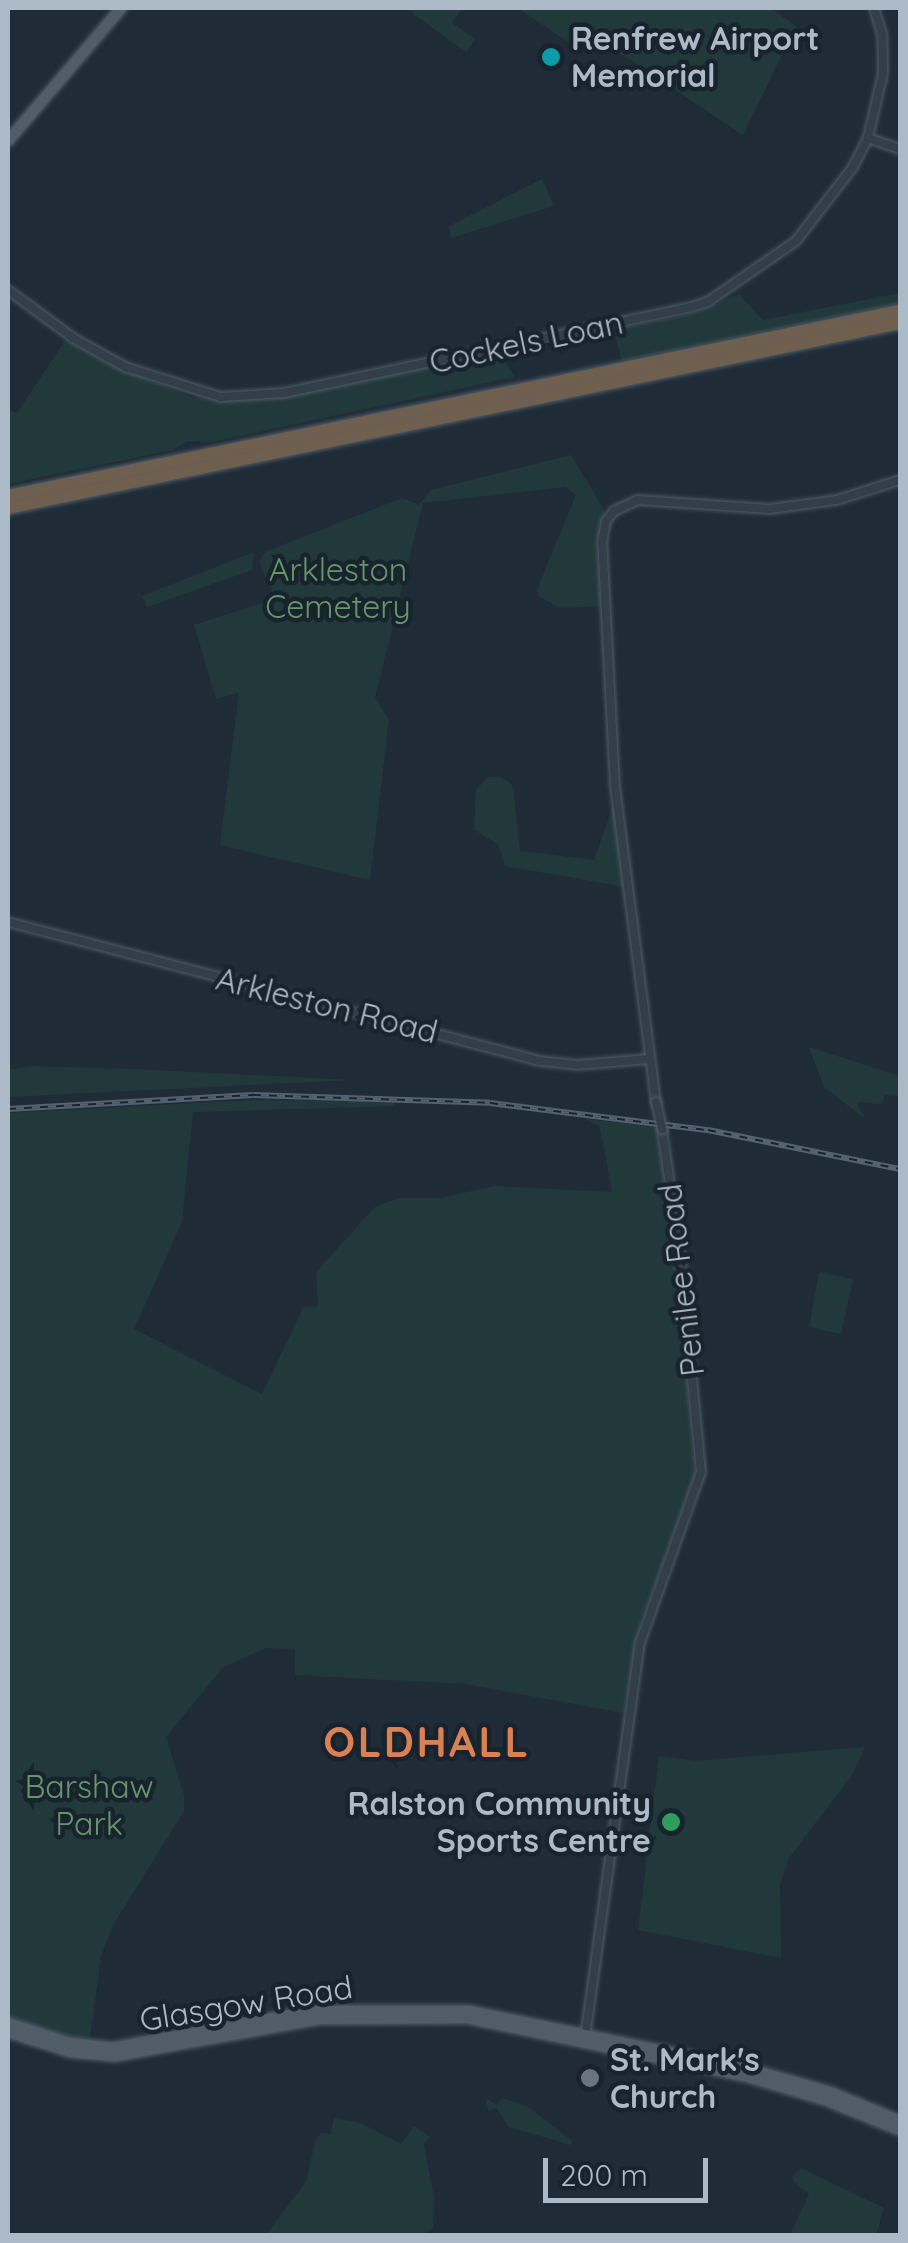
<!DOCTYPE html>
<html>
<head>
<meta charset="utf-8">
<style>
	body { margin:0 }
	#map { position:relative; width:908px; height:2243px; overflow:hidden; background:#1f2c38; font-family:Quicksand,sans-serif }
	div>[style] { position:absolute }
	[style*='--x'] { left:calc(var(--x)*1px); top:calc(var(--y)*1px); width:calc(var(--w)*1px); rotate:calc(var(--a)*1deg) }
	.green>* { inset:0; background:#21393a }
	.roads { filter:drop-shadow(0 0 2px #505c67) drop-shadow(0 0 2px #505c67) }
	.minor>* { height:8px; margin:-4px; padding:0 4px; transform-origin:4px; border-radius:4px; background:#323e49 }
	.major>* { height:10px; margin:-5px; padding:0 5px; transform-origin:5px; border-radius:5px; background:#505d69 }
	.highway>* { height:12px; margin:-6px; padding:0 6px; transform-origin:6px; border-radius:6px; background:#6f5f4f }
	.rail>* { height:6px; margin-top:-3px; transform-origin:0; background:repeating-linear-gradient(90deg,#18232d 0 8px,#546270 0 16px); box-sizing:border-box; border-block:2px solid #546270 }
	.bridges { filter:drop-shadow(0 0 2px #505c67) drop-shadow(0 0 2px #505c67) }
	.minor-bridge>* { height:8px; margin:-4px; padding:0 4px; transform-origin:4px; border-radius:4px; background:#323e49 }
	.dots>* { width:28px; height:28px; translate:-50% -50%; box-sizing:border-box; border:5px solid #18232d; border-radius:50% }
	span { translate:-50% -50%; white-space:nowrap; text-align:center; line-height:1.15; -webkit-text-stroke:9px #18232d; paint-order:stroke }
	.poi-label { font-size:32px; color:#acb9c6; font-weight:700 }
	.left { translate:0 -50%; text-align:left }
	.right { translate:-100% -50%; text-align:right }
	.street-label { font-size:32px; color:#acb9c6 }
	.park-label { font-size:32px; color:#63976a }
	.district-label { font-size:42px; color:#da8153; font-weight:700; letter-spacing:2.5px }
	.frame { position:absolute; inset:0; border:10px solid #acb9c6; pointer-events:none }
	.scale { position:absolute; left:543px; top:2158px; width:165px; height:45px; box-sizing:border-box; border:5px solid #acb9c6; border-top:0; padding-left:12px; font-size:30px; line-height:35px; white-space:nowrap; color:#acb9c6; -webkit-text-stroke:8px #18232d; paint-order:stroke }
</style>
</head>
<body>
<div id="map">
	<div class="green">
		<div style="clip-path:polygon(413px 8px,462px 8px,452px 23px,475px 39px,466px 52px,413px 14px)"></div>
		<div style="clip-path:polygon(518px 8px,770px 8px,796px 26px,743px 135px,628px 58px,579px 33px,571px 44px)"></div>
		<div style="clip-path:polygon(542px 179px,554px 206px,451px 238px,449px 226px)"></div>
		<div style="clip-path:polygon(900px 293px,900px 303px,622px 361px,614px 330px,695px 313px,739px 294px,763px 320px)"></div>
		<div style="clip-path:polygon(66px 339px,99px 359px,193px 398px,275px 398px,498px 350px,515px 377px,212px 442px,188px 441px,173px 450px,8px 484px,8px 410px,17px 413px)"></div>
		<div style="clip-path:polygon(571px 455px,605px 511px,596px 545px,602px 606px,560px 608px,538px 596px,537px 589px,576px 495px,566px 487px,423px 503px,375px 698px,389px 719px,370px 880px,220px 845px,239px 692px,216px 699px,194px 625px,275px 599px,259px 562px,265px 552px,402px 498px,419px 505px,431px 490px)"></div>
		<div style="clip-path:polygon(254px 552px,252px 570px,147px 607px,142px 596px)"></div>
		<div style="clip-path:polygon(488px 777px,502px 777px,513px 786px,520px 851px,594px 860px,614px 803px,626px 887px,505px 866px,498px 844px,474px 830px,476px 790px)"></div>
		<div style="clip-path:polygon(809px 1047px,900px 1076px,900px 1096px,885px 1095px,882px 1104px,857px 1102px,864px 1118px,824px 1087px)"></div>
		<div style="clip-path:polygon(33px 1066px,131px 1069px,352px 1080px,8px 1097px,8px 1070px)"></div>
		<div style="clip-path:polygon(258px 1100px,394px 1101px,395px 1106px,193px 1112px,182px 1222px,134px 1329px,262px 1394px,304px 1306px,318px 1307px,316px 1272px,375px 1207px,399px 1198px,441px 1198px,494px 1186px,612px 1192px,600px 1127px,586px 1119px,656px 1127px,674px 1245px,695px 1476px,641px 1621px,623px 1713px,466px 1684px,295px 1675px,295px 1649px,266px 1648px,223px 1667px,166px 1737px,184px 1795px,184px 1811px,113px 1925px,101px 1956px,90px 2039px,57px 2034px,8px 2016px,8px 1113px)"></div>
		<div style="clip-path:polygon(819px 1272px,853px 1279px,841px 1334px,809px 1327px)"></div>
		<div style="clip-path:polygon(865px 1747px,852px 1775px,789px 1858px,780px 1885px,781px 1958px,638px 1930px,659px 1756px,696px 1761px)"></div>
		<div style="clip-path:polygon(502px 2098px,528px 2107px,572px 2141px,571px 2145px,509px 2127px,496px 2107px,488px 2111px,486px 2099px,497px 2105px)"></div>
		<div style="clip-path:polygon(334px 2118px,361px 2123px,401px 2144px,414px 2126px,430px 2137px,424px 2144px,434px 2198px,433px 2228px,420px 2236px,266px 2235px,307px 2180px,315px 2141px,321px 2133px,331px 2134px)"></div>
		<div style="clip-path:polygon(801px 2168px,884px 2208px,876px 2235px,790px 2235px,809px 2194px,794px 2182px,792px 2177px)"></div>
	</div>
	<div class="roads">
		<div class="minor">
			<div style="--x:868;--y:138;--w:34;--a:19"></div>
			<div style="--x:8;--y:290;--w:81;--a:36.4"></div>
			<div style="--x:73;--y:338;--w:60;--a:29.1"></div>
			<div style="--x:125;--y:367;--w:101;--a:17.4"></div>
			<div style="--x:221;--y:397;--w:63;--a:-3.6"></div>
			<div style="--x:284;--y:393;--w:417;--a:-11.9"></div>
			<div style="--x:692;--y:307;--w:18;--a:-19"></div>
			<div style="--x:709;--y:301;--w:106;--a:-34.6"></div>
			<div style="--x:796;--y:241;--w:93;--a:-52.4"></div>
			<div style="--x:853;--y:167;--w:33;--a:-63"></div>
			<div style="--x:868;--y:138;--w:67;--a:-77"></div>
			<div style="--x:883;--y:73;--w:39;--a:-91"></div>
			<div style="--x:882;--y:34;--w:27;--a:-107"></div>
			<div style="--x:8;--y:922;--w:550;--a:14.64"></div>
			<div style="--x:540;--y:1061;--w:37;--a:6"></div>
			<div style="--x:577;--y:1065;--w:72;--a:-4.8"></div>
			<div style="--x:656;--y:1102;--w:319;--a:-97.4"></div>
			<div style="--x:615;--y:786;--w:244;--a:-93"></div>
			<div style="--x:602;--y:542;--w:21;--a:-79"></div>
			<div style="--x:606;--y:521;--w:13;--a:-51"></div>
			<div style="--x:614;--y:511;--w:26;--a:-25"></div>
			<div style="--x:638;--y:500;--w:132;--a:3.9"></div>
			<div style="--x:770;--y:509;--w:68;--a:-7.7"></div>
			<div style="--x:837;--y:500;--w:66;--a:-17.6"></div>
			<div style="--x:585;--y:2038;--w:399;--a:-82.1"></div>
			<div style="--x:640;--y:1643;--w:182;--a:-70.4"></div>
			<div style="--x:701;--y:1472;--w:220;--a:-95.5"></div>
			<div style="--x:680;--y:1253;--w:125;--a:-98.3"></div>
		</div>
		<div class="major">
			<div style="--x:8;--y:141;--w:175;--a:-49.6"></div>
			<div style="--x:8;--y:2023;--w:64;--a:18.2"></div>
			<div style="--x:69;--y:2043;--w:44;--a:6.5"></div>
			<div style="--x:113;--y:2048;--w:200;--a:-10.6"></div>
			<div style="--x:310;--y:2011;--w:159;--a:0"></div>
			<div style="--x:469;--y:2011;--w:286;--a:11.7"></div>
			<div style="--x:749;--y:2069;--w:83;--a:16"></div>
			<div style="--x:829;--y:2092;--w:77;--a:22.2"></div>
			<div style="--x:8;--y:2032;--w:66;--a:17.6"></div>
			<div style="--x:71;--y:2052;--w:44;--a:5.2"></div>
			<div style="--x:115;--y:2056;--w:207;--a:-10.3"></div>
			<div style="--x:319;--y:2019;--w:148;--a:-0.4"></div>
			<div style="--x:467;--y:2018;--w:288;--a:11.8"></div>
			<div style="--x:749;--y:2077;--w:80;--a:16.6"></div>
			<div style="--x:826;--y:2100;--w:80;--a:22.1"></div>
		</div>
		<div class="highway">
			<div style="--x:8;--y:496;--w:911;--a:-11.72"></div>
			<div style="--x:8;--y:508;--w:911;--a:-11.72"></div>
		</div>
	</div>
	<div class="rail">
		<div style="--x:8;--y:1109;--w:245;--a:-3.3"></div>
		<div style="--x:253;--y:1095;--w:237;--a:1.9"></div>
		<div style="--x:490;--y:1103;--w:220;--a:7.1"></div>
		<div style="--x:708;--y:1130;--w:196;--a:11.5"></div>
	</div>
	<div class="bridges">
		<div class="minor-bridge">
			<div style="--x:656;--y:1102;--w:28;--a:77"></div>
		</div>
	</div>
	<div class="dots">
		<div style="left:551px;top:57px;background:#0f9aa8"></div>
		<div style="left:671px;top:1822px;background:#2e9e5b"></div>
		<div style="left:590px;top:2078px;background:#6b7280"></div>
	</div>
	<div class="poi-label">
		<span class="left" style="left:571px;top:57px">Renfrew Airport<br>Memorial</span>
		<span class="right" style="left:651px;top:1822px">Ralston Community<br>Sports Centre</span>
		<span class="left" style="left:610px;top:2078px">St. Mark's<br>Church</span>
	</div>
	<div class="street-label">
		<span style="left:526px;top:342px;rotate:-12deg">Cockels Loan</span>
		<span style="left:327px;top:1005px;rotate:14deg">Arkleston Road</span>
		<span style="left:681px;top:1280px;rotate:-97deg">Penilee Road</span>
		<span style="left:246px;top:2003px;rotate:-9deg">Glasgow Road</span>
	</div>
	<div class="park-label">
		<span style="left:338px;top:588px">Arkleston<br>Cemetery</span>
		<span style="left:89px;top:1805px">Barshaw<br>Park</span>
	</div>
	<div class="district-label">
		<span style="left:427px;top:1742px">OLDHALL</span>
	</div>
	<div class="frame"></div>
	<div class="scale">200 m</div>
</div>
</body>
</html>
